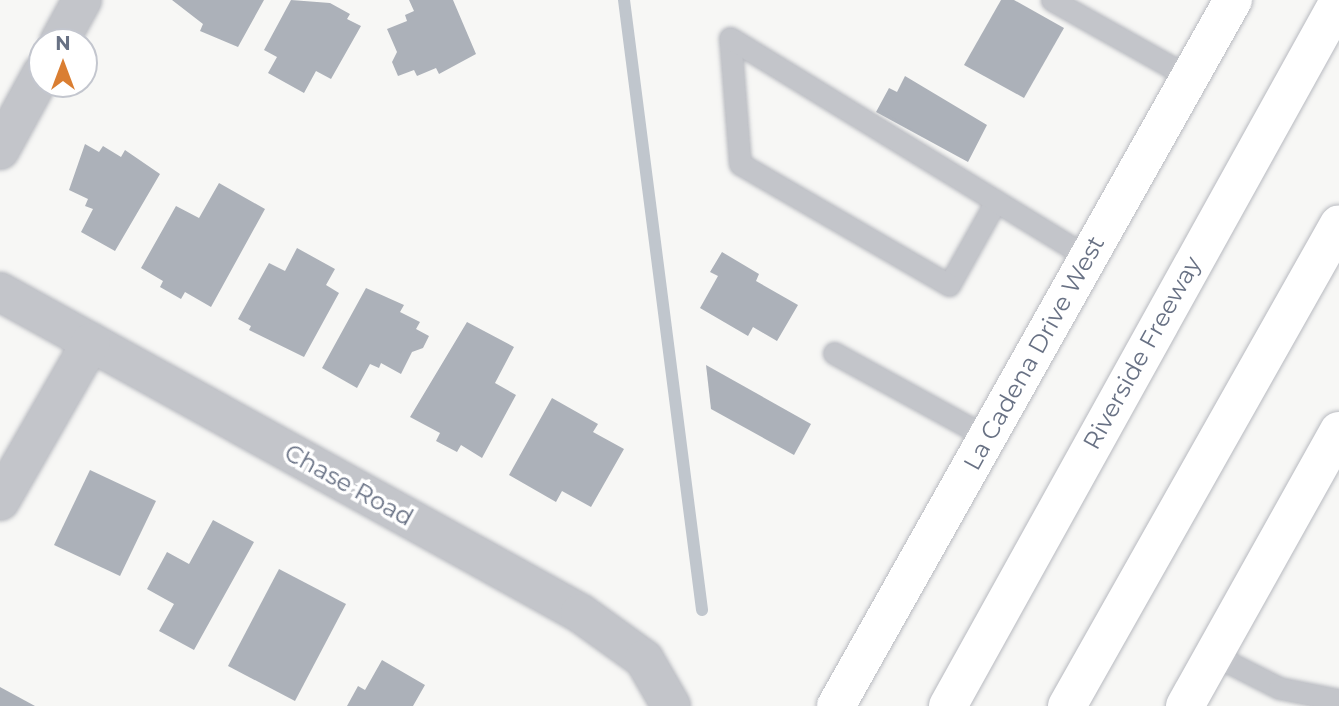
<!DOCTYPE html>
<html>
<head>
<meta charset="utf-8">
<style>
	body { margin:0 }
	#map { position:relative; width:1339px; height:706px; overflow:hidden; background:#f7f7f5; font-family:Montserrat,sans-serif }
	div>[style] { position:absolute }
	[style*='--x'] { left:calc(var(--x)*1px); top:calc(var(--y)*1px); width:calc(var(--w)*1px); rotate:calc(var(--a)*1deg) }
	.stream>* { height:12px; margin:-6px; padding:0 6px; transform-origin:6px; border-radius:6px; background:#c0c6cd }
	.building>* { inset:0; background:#acb1b9 }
	.roads { filter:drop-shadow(0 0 2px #b8bac0) drop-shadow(0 0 2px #b8bac0) }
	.service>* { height:21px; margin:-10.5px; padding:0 10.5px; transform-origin:10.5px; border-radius:10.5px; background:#c3c5ca }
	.minor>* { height:38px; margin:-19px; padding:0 19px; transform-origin:19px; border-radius:19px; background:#c3c5ca }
	.secondary>* { height:38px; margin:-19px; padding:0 19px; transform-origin:19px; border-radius:19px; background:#fff }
	.motorway>* { height:38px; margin:-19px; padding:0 19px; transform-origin:19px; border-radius:19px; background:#fff }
	span { translate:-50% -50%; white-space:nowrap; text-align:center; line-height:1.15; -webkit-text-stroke:7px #fff; paint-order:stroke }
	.street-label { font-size:24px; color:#687184 }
	.north { position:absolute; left:28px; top:28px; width:70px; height:70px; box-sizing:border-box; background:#fff; border:2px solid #c3c6ce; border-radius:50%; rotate:0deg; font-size:19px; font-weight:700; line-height:28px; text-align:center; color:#687184 }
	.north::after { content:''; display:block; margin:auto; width:24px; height:32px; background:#da7e32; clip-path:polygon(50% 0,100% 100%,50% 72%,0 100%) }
</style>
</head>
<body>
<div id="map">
	<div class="stream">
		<div style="--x:624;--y:0;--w:615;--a:82.71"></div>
	</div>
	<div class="building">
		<div style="clip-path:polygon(172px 0,264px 0,238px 47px,200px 31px,203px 24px)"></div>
		<div style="clip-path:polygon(291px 0,330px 3px,350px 14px,347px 19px,361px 26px,331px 79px,316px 71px,304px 93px,268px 73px,277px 57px,264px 50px)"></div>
		<div style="clip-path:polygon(409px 0,453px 0,476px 54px,439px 74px,436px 68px,417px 76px,414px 70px,398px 76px,392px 62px,397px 52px,387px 29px,407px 21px,405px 15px,414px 11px)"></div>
		<div style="clip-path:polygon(1001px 0,1014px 0,1064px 28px,1024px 98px,964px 65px)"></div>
		<div style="clip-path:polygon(905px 76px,987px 125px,968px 162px,876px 112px,889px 88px,897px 92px)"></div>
		<div style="clip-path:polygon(85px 144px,99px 152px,103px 146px,121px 157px,125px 150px,160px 174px,115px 251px,81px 232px,93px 209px,85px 206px,88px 199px,69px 190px)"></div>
		<div style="clip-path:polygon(219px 183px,265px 209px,211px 307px,185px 292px,181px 299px,160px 287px,163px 281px,141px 268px,176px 206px,199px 218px)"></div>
		<div style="clip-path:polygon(297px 248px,335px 269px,326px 285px,339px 293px,304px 357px,249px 330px,251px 326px,238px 319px,269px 263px,285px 271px)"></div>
		<div style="clip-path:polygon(722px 252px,759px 274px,756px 281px,798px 305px,777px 341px,753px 327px,748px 336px,700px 308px,718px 276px,710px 272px)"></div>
		<div style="clip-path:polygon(366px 288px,404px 305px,400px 312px,420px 322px,416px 329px,429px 336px,423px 348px,412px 352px,401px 374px,381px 363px,379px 368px,370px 364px,357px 388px,322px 368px)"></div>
		<div style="clip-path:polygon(467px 322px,514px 347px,495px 383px,516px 395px,482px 458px,461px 445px,457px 452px,436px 441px,440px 433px,410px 417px)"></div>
		<div style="clip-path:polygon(706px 365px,811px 424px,794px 455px,711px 409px)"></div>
		<div style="clip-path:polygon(552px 398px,598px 424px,593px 432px,624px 449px,591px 507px,562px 491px,556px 502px,509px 475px)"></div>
		<div style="clip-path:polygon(90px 470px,156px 501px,120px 576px,54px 545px)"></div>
		<div style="clip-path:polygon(213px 520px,254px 542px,194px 650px,159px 631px,174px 604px,147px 589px,167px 552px,189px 564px)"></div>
		<div style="clip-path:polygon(279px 569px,346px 604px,295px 701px,228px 666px)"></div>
		<div style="clip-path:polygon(382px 660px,425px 685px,413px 706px,347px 706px,358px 686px,365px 690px)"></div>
		<div style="clip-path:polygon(0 687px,35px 706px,0 706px)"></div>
	</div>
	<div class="roads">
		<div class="service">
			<div style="--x:1052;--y:0;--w:157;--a:29.3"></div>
			<div style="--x:996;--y:201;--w:96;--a:119.2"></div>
			<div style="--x:949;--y:285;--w:241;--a:-149.9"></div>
			<div style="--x:740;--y:164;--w:126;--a:-94.5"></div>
			<div style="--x:730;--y:38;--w:420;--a:31.5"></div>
			<div style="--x:834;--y:353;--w:175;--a:28.8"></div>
			<div style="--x:1212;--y:654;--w:75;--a:26.9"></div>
			<div style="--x:1279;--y:688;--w:61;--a:11.3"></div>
		</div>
		<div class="minor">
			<div style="--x:59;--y:42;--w:48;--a:-61.3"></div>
			<div style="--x:0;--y:150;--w:88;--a:-61.4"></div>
			<div style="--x:0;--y:292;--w:663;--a:28.96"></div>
			<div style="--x:580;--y:613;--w:79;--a:35.7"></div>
			<div style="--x:644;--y:659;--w:54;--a:60.1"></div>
			<div style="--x:0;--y:501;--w:183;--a:-60.2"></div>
		</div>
		<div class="secondary">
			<div style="--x:836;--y:706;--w:810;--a:-60.65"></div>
			<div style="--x:1185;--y:706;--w:315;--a:-60.8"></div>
		</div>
		<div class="motorway">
			<div style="--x:948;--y:706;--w:806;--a:-60.99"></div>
			<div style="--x:1067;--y:706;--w:553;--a:-60.56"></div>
		</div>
	</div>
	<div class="street-label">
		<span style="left:1034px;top:353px;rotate:-61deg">La Cadena Drive West</span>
		<span style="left:1142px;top:353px;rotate:-61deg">Riverside Freeway</span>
		<span style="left:349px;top:485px;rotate:29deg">Chase Road</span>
	</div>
	<div class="north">N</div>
</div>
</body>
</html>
